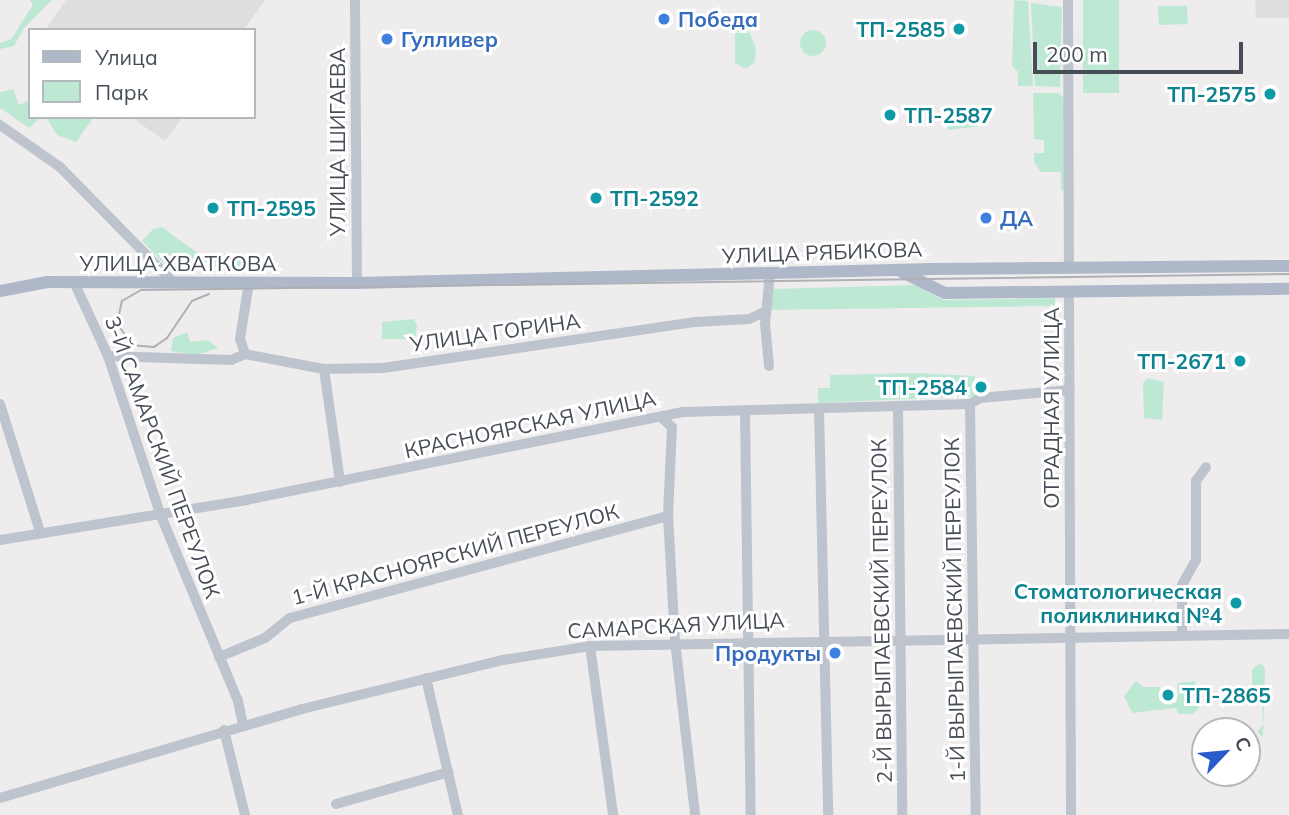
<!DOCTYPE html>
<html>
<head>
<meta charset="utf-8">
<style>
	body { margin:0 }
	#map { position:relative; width:1289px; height:815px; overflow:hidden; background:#eeecec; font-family:Mulish,sans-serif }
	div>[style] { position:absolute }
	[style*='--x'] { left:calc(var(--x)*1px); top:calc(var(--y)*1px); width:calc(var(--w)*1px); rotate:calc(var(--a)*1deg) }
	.education>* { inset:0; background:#dfdddd }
	.green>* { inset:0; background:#bde9d4 }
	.round { border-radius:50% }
	.minor>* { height:10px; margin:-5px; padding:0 5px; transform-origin:5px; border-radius:5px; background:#bec4cd }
	.major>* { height:12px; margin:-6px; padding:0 6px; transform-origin:6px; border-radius:6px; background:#aeb8c9 }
	.tram>* { height:2px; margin:-1px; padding:0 1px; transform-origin:1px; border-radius:1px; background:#afb0b6 }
	.dots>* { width:19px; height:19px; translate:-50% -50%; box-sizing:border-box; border:4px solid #fff; border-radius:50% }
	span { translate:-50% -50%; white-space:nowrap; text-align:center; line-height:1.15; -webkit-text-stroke:6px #fff; paint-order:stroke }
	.shop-label { font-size:21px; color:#366cbe; font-weight:700 }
	.left { translate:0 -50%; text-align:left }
	.right { translate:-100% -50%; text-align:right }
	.culture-label { font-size:21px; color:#0d838f; font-weight:700 }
	.street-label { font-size:21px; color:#464d57 }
	.legend { position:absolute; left:28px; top:28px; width:228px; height:91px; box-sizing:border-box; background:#fff; border:2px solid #b5b8bc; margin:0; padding:9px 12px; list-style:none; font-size:21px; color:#464d57 }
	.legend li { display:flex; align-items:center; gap:14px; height:35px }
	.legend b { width:35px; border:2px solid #b5b8bc }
	.north { position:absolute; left:1191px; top:717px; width:70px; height:70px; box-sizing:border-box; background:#fff; border:2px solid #b5b8bc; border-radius:50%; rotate:64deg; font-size:19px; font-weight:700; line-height:28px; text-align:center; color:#464d57 }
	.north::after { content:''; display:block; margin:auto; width:24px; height:32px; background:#295bcb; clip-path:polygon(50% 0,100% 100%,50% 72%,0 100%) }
	.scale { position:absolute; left:1033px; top:42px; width:210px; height:32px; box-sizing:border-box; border:4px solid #464d57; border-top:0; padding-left:9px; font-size:21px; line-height:24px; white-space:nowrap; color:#464d57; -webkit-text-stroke:5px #fff; paint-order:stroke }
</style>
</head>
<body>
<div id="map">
	<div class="education">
		<div style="clip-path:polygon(66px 0,265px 0,244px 30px,45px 30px)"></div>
		<div style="clip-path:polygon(1255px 0,1289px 0,1289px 18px,1256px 18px)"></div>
		<div style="clip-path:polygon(131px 117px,183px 117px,165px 141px)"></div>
	</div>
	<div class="green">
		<div style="clip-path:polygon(30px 0,52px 0,24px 28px,14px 46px,0 49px,0 43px,11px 39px,33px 5px)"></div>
		<div style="clip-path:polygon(1014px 0,1028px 1px,1033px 86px,1018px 86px,1018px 72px,1012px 66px)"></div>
		<div style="clip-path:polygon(1083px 0,1119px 0,1119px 93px,1083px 93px)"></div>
		<div style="clip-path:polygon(1031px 3px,1062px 7px,1060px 87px,1035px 86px)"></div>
		<div style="clip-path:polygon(1158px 6px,1187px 6px,1188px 24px,1159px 25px)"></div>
		<div style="clip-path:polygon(740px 29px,749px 31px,756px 48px,755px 62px,746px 69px,735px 63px,735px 34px)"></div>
		<div class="round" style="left:800px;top:30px;width:26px;height:26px"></div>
		<div style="clip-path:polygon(13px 89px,19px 105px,30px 100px,30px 117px,41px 117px,29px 128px,0 108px,0 92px)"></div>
		<div style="clip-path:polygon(1033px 93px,1059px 93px,1064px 98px,1065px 190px,1061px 190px,1061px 172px,1040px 172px,1034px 161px,1034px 153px,1044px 153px,1044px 140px,1034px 139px)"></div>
		<div style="clip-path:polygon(947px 109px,980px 109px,983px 126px,948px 130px)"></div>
		<div style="clip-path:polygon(46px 117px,94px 117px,76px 142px,57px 135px)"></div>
		<div style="clip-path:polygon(162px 227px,199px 254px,239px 253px,245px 267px,167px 267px,142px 241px,153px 229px)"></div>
		<div style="clip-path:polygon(917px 285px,943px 300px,1055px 298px,1055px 306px,768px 310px,772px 289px)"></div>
		<div style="clip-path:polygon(413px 319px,417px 325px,415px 339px,382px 339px,382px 322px)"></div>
		<div style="clip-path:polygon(187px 332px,190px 342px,208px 340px,218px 348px,197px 355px,171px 351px,173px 338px)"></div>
		<div style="clip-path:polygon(915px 373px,975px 376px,975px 396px,818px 403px,818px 388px,830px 388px,830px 375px)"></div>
		<div style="clip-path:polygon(1148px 378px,1164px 382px,1162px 420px,1144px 418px,1143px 383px)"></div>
		<div style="clip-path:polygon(1261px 663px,1265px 668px,1263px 737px,1257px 732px,1263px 725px,1262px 699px,1252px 691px,1252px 669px)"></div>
		<div style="clip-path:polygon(1136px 681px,1144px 687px,1160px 687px,1164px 703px,1176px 703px,1178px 683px,1194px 681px,1199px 690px,1187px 694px,1187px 703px,1200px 707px,1193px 714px,1179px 714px,1175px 708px,1132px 713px,1124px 696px)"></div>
	</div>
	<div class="minor">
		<div style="--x:355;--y:0;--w:283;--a:89.6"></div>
		<div style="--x:1068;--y:0;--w:268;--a:89.8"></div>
		<div style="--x:0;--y:125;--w:73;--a:35"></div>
		<div style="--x:60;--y:167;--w:158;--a:45.5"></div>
		<div style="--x:74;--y:282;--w:81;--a:65.3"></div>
		<div style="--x:108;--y:356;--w:169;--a:71.7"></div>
		<div style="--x:161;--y:516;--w:200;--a:67.4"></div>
		<div style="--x:238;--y:701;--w:25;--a:78"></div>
		<div style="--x:1069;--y:293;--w:522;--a:89.78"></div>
		<div style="--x:245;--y:354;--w:16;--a:-108"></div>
		<div style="--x:240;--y:339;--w:58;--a:-81"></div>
		<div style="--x:108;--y:356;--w:123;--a:1.9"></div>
		<div style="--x:231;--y:360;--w:15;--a:-23"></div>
		<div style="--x:245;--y:354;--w:80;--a:10.8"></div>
		<div style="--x:324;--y:369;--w:59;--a:-1"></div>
		<div style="--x:383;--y:368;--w:316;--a:-8.4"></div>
		<div style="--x:696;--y:322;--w:53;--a:-3.2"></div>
		<div style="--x:749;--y:319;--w:17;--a:-24"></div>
		<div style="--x:769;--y:366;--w:42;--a:-95.4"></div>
		<div style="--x:765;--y:324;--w:51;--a:-84.4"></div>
		<div style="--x:324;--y:369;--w:114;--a:81.9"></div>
		<div style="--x:0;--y:404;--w:134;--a:72.6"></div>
		<div style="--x:970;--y:404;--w:411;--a:89.2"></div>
		<div style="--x:898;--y:406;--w:409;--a:89.4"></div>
		<div style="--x:819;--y:408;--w:407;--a:88.7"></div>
		<div style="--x:745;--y:410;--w:405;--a:89.2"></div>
		<div style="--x:662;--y:418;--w:13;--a:42"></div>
		<div style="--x:672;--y:427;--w:89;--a:92.6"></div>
		<div style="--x:668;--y:516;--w:125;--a:86.8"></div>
		<div style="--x:675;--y:641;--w:175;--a:83.4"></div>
		<div style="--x:0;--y:540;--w:249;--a:-9.2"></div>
		<div style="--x:246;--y:500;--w:446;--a:-11.4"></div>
		<div style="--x:683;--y:412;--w:287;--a:-1.6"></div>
		<div style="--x:970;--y:404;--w:12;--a:-31"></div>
		<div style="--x:980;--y:398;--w:90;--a:-5.1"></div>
		<div style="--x:1182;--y:635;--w:50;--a:-90"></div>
		<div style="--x:1182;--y:585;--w:29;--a:-61"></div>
		<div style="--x:1196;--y:560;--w:79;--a:-90"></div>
		<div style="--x:1196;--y:481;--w:17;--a:-54"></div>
		<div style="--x:590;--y:646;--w:171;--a:82.2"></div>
		<div style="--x:219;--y:657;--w:50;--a:-22.4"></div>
		<div style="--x:265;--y:638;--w:32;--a:-39"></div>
		<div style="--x:290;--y:618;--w:392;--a:-15.1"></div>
		<div style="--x:426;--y:678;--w:141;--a:76.9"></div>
		<div style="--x:224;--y:730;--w:88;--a:76.1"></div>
		<div style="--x:0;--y:798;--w:315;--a:-16.4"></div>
		<div style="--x:302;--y:709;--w:207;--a:-13.7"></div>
		<div style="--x:503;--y:660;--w:88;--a:-9.1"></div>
		<div style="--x:590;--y:646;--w:699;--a:-0.98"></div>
		<div style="--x:336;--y:804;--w:117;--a:-15.8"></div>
	</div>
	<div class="major">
		<div style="--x:902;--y:272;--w:48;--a:26"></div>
		<div style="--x:945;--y:293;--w:344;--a:-0.7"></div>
		<div style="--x:0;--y:291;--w:48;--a:-10.8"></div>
		<div style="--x:47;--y:282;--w:310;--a:0.2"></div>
		<div style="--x:357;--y:283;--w:576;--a:-1.39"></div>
		<div style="--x:933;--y:269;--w:356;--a:-0.5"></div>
	</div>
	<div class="tram">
		<div style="--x:209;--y:294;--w:18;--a:158"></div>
		<div style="--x:192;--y:301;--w:45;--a:124"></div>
		<div style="--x:167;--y:338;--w:16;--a:145"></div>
		<div style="--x:154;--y:347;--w:21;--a:-175"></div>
		<div style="--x:133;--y:345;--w:26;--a:-127"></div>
		<div style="--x:117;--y:324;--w:24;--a:-78"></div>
		<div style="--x:122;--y:301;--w:22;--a:-30"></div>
		<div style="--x:141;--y:290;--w:1148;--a:-0.8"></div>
	</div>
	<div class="dots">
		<div style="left:664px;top:19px;background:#3f7fe0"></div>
		<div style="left:959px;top:29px;background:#0f9aa8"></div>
		<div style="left:387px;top:39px;background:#3f7fe0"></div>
		<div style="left:1270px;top:94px;background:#0f9aa8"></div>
		<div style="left:890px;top:115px;background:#0f9aa8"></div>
		<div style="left:596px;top:198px;background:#0f9aa8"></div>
		<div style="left:213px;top:208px;background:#0f9aa8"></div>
		<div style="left:986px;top:218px;background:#3f7fe0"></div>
		<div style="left:1240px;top:361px;background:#0f9aa8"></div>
		<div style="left:981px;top:387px;background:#0f9aa8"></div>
		<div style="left:1236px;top:603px;background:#0f9aa8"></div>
		<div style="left:835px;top:653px;background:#3f7fe0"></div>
		<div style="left:1168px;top:695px;background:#0f9aa8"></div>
	</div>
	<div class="shop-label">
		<span class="left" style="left:678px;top:19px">Победа</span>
		<span class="left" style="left:401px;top:39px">Гулливер</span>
		<span class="left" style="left:1000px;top:218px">ДА</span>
		<span class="right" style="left:821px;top:653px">Продукты</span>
	</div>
	<div class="culture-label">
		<span class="right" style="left:945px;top:29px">ТП-2585</span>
		<span class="right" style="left:1256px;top:94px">ТП-2575</span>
		<span class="left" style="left:904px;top:115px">ТП-2587</span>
		<span class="left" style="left:610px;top:198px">ТП-2592</span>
		<span class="left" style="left:227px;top:208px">ТП-2595</span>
		<span class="right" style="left:1226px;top:361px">ТП-2671</span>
		<span class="right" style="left:967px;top:387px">ТП-2584</span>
		<span class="right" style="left:1222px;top:603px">Стоматологическая<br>поликлиника №4</span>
		<span class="left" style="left:1182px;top:695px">ТП-2865</span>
	</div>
	<div class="street-label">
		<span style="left:337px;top:142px;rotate:-90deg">УЛИЦА ШИГАЕВА</span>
		<span style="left:822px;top:252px;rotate:-2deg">УЛИЦА РЯБИКОВА</span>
		<span style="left:178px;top:263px">УЛИЦА ХВАТКОВА</span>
		<span style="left:495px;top:332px;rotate:-8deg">УЛИЦА ГОРИНА</span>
		<span style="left:1051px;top:408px;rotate:-90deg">ОТРАДНАЯ УЛИЦА</span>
		<span style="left:530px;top:424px;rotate:-12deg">КРАСНОЯРСКАЯ УЛИЦА</span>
		<span style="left:163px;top:457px;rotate:70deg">3-Й САМАРСКИЙ ПЕРЕУЛОК</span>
		<span style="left:455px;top:554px;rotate:-15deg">1-Й КРАСНОЯРСКИЙ ПЕРЕУЛОК</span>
		<span style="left:954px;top:610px;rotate:-91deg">1-Й ВЫРЫПАЕВСКИЙ ПЕРЕУЛОК</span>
		<span style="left:881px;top:611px;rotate:-91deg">2-Й ВЫРЫПАЕВСКИЙ ПЕРЕУЛОК</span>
		<span style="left:676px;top:625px;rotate:-3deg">САМАРСКАЯ УЛИЦА</span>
	</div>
	<ul class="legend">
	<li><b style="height:9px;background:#aeb8c9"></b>Улица</li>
	<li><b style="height:19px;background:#bde9d4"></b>Парк</li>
	</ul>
	<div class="north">С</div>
	<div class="scale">200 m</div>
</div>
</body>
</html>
